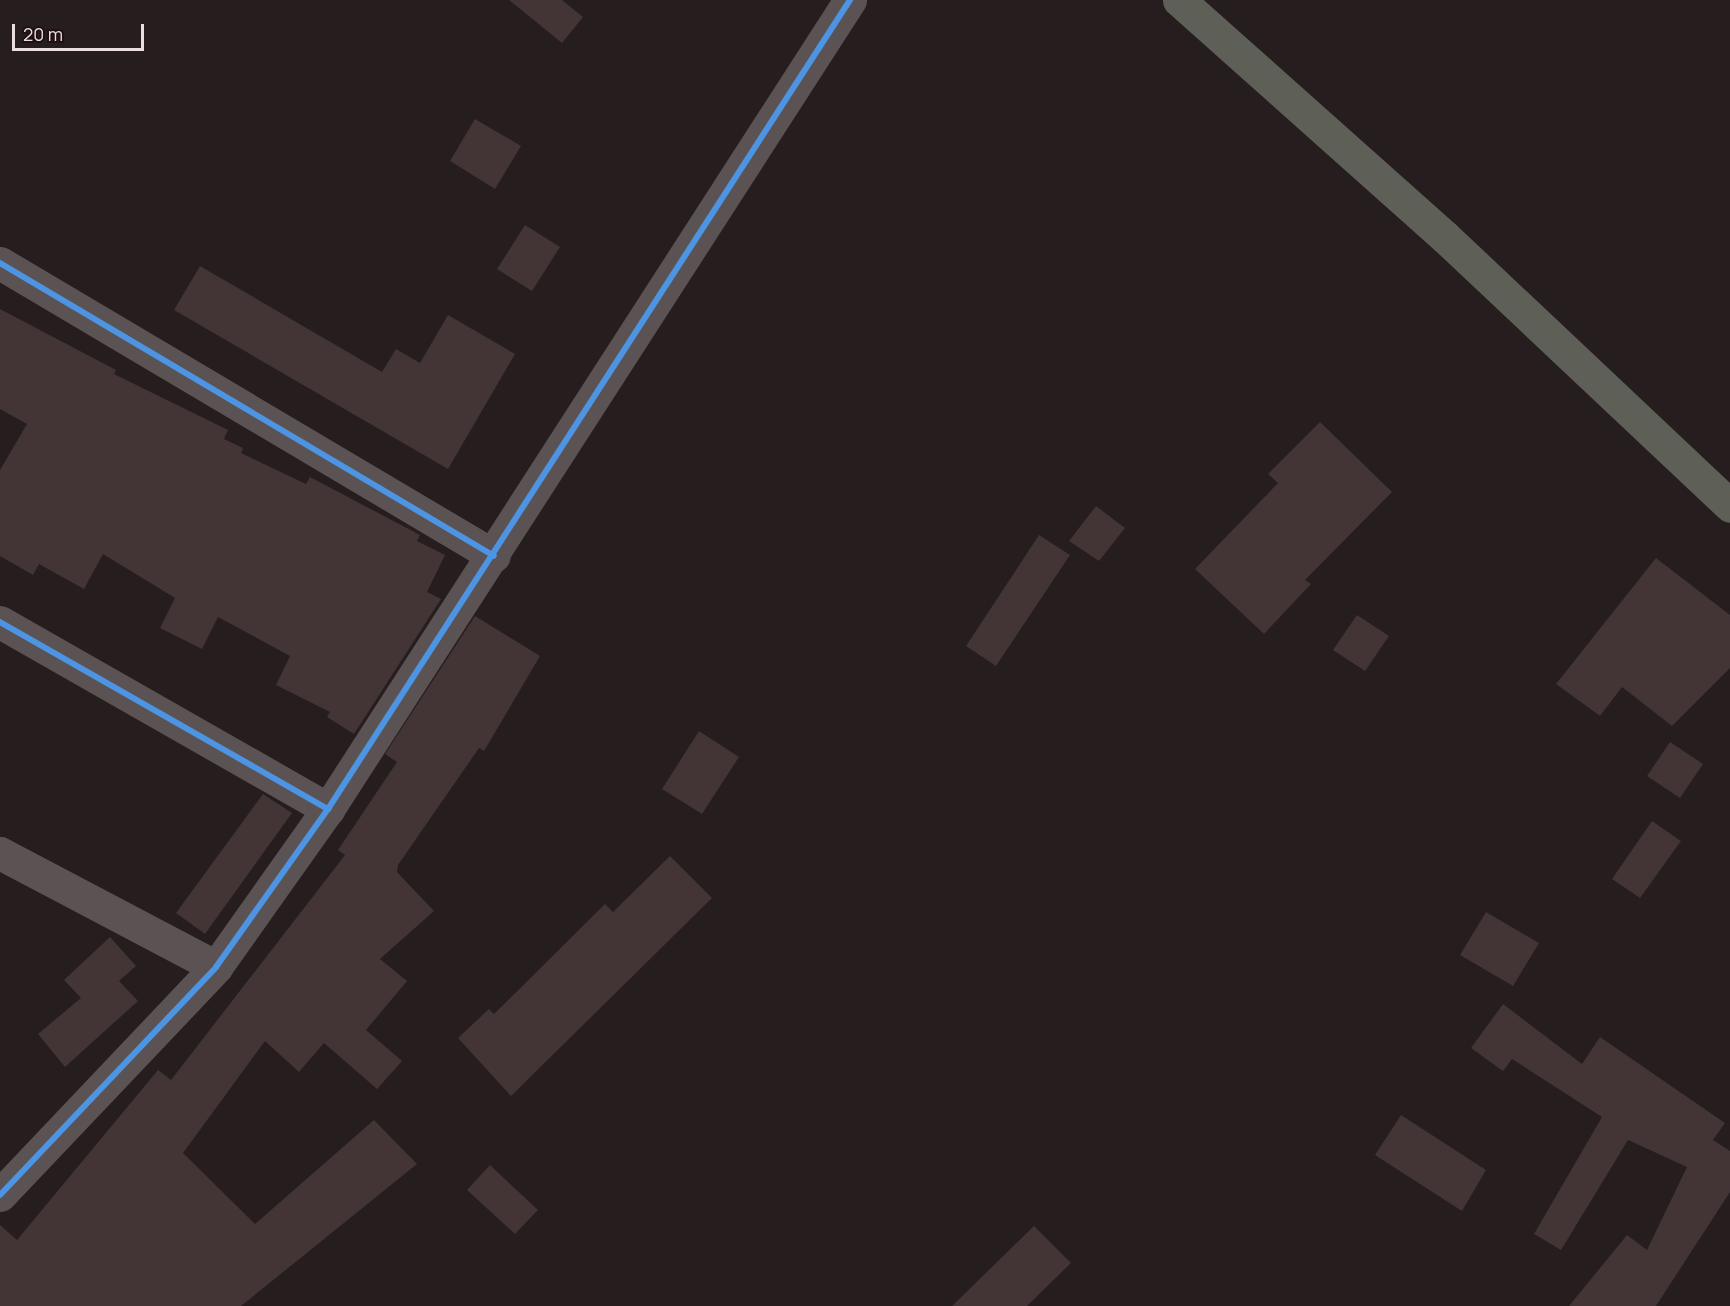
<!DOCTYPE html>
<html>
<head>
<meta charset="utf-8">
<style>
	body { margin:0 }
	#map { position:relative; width:1730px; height:1306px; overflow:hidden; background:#261d1e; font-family:Manrope,sans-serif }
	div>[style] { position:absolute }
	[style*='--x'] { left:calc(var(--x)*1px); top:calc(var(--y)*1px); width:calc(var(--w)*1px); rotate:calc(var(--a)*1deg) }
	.building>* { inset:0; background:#433436 }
	.street>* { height:33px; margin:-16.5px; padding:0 16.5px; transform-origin:16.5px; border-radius:16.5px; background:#5b5254 }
	.highway>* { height:33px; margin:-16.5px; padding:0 16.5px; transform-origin:16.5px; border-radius:16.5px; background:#5e5f57 }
	.cycleway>* { height:6px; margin:-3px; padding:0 3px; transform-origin:3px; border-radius:3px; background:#4d94e3 }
	span { translate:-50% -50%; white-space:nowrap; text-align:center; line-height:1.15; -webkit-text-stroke:4.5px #201012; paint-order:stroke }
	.scale { position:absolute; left:12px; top:24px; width:132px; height:27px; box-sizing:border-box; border:3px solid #eadedf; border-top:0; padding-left:8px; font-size:18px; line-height:21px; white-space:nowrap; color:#eadedf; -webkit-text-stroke:4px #201012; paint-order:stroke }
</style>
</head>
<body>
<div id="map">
	<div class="building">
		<div style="clip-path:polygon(509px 0,562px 0,583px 17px,562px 43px)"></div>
		<div style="clip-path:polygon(475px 119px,521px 146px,495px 189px,450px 161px)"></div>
		<div style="clip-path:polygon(525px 225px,560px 247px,532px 291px,497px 269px)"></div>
		<div style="clip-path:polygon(200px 266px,382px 372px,396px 349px,420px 363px,448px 315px,515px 354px,448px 469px,174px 310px)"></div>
		<div style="clip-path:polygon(0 309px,116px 370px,114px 374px,228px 430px,224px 439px,243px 448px,241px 453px,306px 484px,310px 477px,420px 535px,417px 541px,445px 555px,427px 592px,441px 599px,354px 734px,327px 717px,330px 712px,276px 685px,290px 656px,218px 617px,202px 649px,160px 628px,175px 598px,103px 554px,84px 589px,39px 564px,33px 575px,0 556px,0 470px,27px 424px,0 409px)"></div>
		<div style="clip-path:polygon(1320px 422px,1392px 492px,1305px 580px,1311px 584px,1264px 634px,1195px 569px,1278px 483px,1268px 474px)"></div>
		<div style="clip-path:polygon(1096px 506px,1125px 528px,1099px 561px,1069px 541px)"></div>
		<div style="clip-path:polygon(1039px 535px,1070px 555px,996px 666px,966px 646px)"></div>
		<div style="clip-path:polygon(1656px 558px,1730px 615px,1730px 668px,1672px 726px,1622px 687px,1600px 716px,1556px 684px)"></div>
		<div style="clip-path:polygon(1357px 615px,1389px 636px,1365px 671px,1333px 650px)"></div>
		<div style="clip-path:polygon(475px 616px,540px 656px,484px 751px,479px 748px,398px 865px,397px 872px,434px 911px,380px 959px,407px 981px,366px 1030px,402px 1061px,377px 1089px,324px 1043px,299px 1072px,265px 1041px,183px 1153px,255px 1224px,374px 1120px,417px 1164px,241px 1306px,0 1306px,0 1225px,17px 1240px,158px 1070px,171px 1080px,345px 855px,338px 850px,397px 762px,385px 754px)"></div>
		<div style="clip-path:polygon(699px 731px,739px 757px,702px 814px,662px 789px)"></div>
		<div style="clip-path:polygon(1670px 742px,1703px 764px,1680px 798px,1647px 776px)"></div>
		<div style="clip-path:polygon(263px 794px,292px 813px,205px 934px,176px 913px)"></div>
		<div style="clip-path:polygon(1652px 821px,1681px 841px,1640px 898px,1612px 879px)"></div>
		<div style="clip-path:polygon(670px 856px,712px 898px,511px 1096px,458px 1038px,489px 1009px,494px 1014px,605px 904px,613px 912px)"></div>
		<div style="clip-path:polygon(1486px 912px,1539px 943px,1513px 986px,1460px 955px)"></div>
		<div style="clip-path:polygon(110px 937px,136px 966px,119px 981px,138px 1001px,65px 1067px,38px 1034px,81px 998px,64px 980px)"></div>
		<div style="clip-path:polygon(1503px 1004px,1582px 1064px,1600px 1037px,1725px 1123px,1713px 1140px,1730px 1151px,1730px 1192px,1656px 1306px,1569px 1306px,1627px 1235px,1647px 1250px,1687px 1167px,1628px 1140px,1561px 1250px,1534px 1234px,1602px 1117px,1512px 1059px,1503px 1071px,1471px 1048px)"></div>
		<div style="clip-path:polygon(1401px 1115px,1486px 1170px,1462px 1211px,1375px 1155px)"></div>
		<div style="clip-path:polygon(490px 1165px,538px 1210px,515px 1234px,467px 1190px)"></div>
		<div style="clip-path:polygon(1034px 1226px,1071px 1263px,1027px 1306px,952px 1306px)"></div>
	</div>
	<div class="street">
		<div style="--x:0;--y:263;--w:574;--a:30.67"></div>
		<div style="--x:0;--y:622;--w:378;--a:29.7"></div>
		<div style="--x:0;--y:853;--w:244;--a:27.8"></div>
		<div style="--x:0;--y:1195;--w:314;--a:-46.5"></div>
		<div style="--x:216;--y:967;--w:194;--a:-54.7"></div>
		<div style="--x:328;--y:809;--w:963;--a:-57.17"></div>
	</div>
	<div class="highway">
		<div style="--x:1179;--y:0;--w:356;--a:41.7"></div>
		<div style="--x:1445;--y:237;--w:392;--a:43.3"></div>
	</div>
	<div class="cycleway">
		<div style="--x:0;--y:263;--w:574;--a:30.67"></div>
		<div style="--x:0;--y:622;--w:378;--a:29.7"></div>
		<div style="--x:0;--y:1195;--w:314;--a:-46.5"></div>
		<div style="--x:216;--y:967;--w:194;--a:-54.7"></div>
		<div style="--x:328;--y:809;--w:963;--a:-57.17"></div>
	</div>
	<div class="scale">20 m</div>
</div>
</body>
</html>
